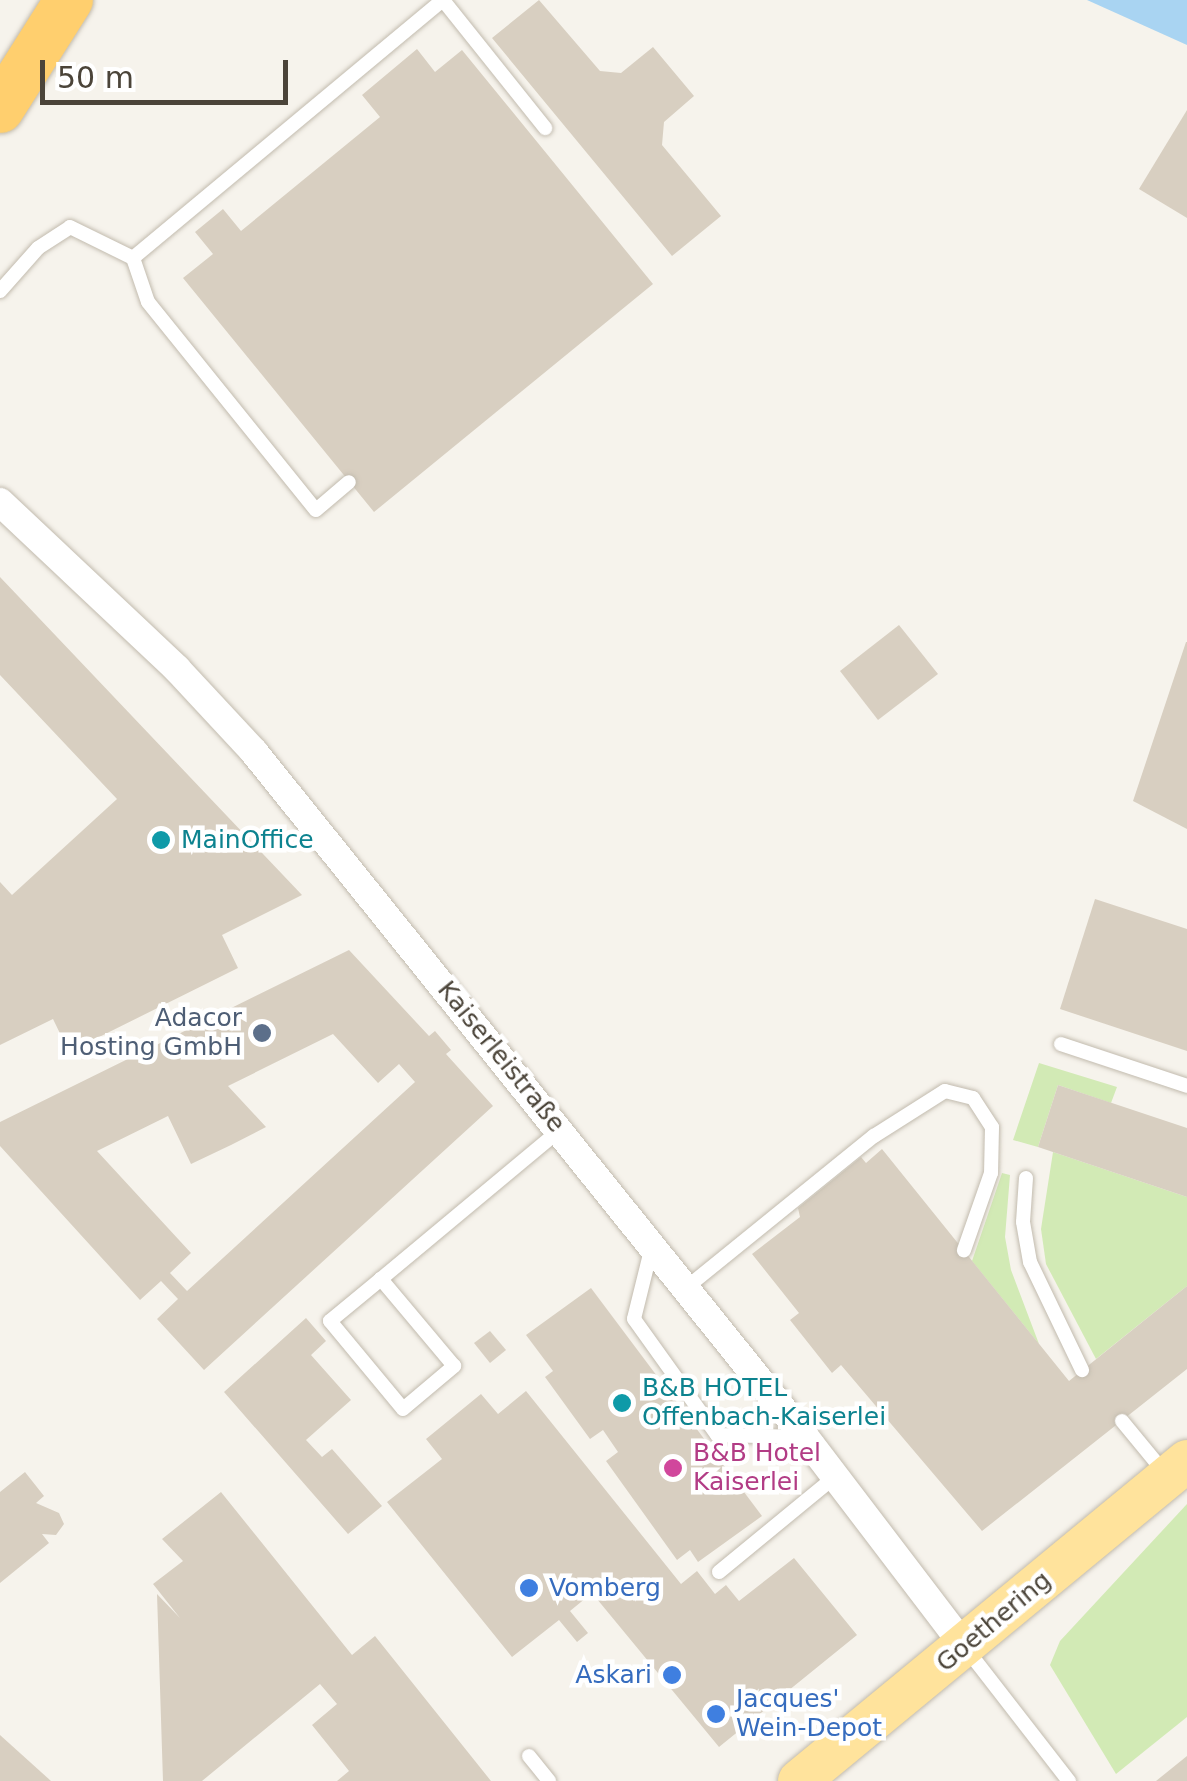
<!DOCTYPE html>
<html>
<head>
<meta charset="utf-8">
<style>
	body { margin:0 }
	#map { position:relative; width:1187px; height:1781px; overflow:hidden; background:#f6f3ec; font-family:"DejaVu Sans",sans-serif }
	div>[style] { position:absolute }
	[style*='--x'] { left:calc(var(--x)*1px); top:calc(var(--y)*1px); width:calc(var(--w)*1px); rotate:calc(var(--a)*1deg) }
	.green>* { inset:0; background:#d2eab5 }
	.water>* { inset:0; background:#a9d4f2 }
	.building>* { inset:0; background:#d8cfc1 }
	.roads { filter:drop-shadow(0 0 2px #c2bbae) drop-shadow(0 0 2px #c2bbae) }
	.lane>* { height:14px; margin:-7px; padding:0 7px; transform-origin:7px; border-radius:7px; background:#fff }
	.street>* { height:28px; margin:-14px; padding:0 14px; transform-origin:14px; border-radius:14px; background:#fff }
	.primary>* { height:42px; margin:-21px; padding:0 21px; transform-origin:21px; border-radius:21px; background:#ffe39c }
	.highway>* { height:48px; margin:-24px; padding:0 24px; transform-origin:24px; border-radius:24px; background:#ffcf6e }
	.dots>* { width:28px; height:28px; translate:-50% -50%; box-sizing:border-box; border:5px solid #fff; border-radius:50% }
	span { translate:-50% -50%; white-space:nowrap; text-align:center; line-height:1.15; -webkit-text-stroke:9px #fff; paint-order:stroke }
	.culture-label { font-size:25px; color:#0d838f }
	.left { translate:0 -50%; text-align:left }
	.service-label { font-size:25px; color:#4e5e75 }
	.right { translate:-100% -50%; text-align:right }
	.street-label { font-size:25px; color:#4b4439 }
	.hotel-label { font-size:25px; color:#b23c85 }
	.shop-label { font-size:25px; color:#366cbe }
	.scale { position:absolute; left:40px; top:60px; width:248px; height:45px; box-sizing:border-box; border:5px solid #4b4439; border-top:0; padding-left:12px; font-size:30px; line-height:35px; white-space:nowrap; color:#4b4439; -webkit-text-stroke:8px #fff; paint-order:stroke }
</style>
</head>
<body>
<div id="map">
	<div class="green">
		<div style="clip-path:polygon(1039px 1063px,1117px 1087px,1111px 1103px,1058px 1085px,1038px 1147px,1013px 1140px)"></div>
		<div style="clip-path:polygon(1053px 1152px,1187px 1197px,1187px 1286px,1096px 1359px,1046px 1264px,1041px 1229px)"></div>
		<div style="clip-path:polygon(1002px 1173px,1010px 1175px,1005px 1237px,1011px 1270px,1039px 1344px,972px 1261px)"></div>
		<div style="clip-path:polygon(1187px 1504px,1187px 1717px,1116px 1774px,1050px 1665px,1060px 1641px)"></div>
	</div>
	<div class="water">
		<div style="clip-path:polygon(1087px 0,1187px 0,1187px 45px)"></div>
	</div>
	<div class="building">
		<div style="clip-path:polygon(539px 0,600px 71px,621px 73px,653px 47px,694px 96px,664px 122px,662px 145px,721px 216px,672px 256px,492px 38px)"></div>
		<div style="clip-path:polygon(417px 49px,435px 72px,462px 50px,653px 284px,374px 512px,183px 278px,213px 254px,195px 232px,223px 209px,241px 231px,380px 117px,362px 95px)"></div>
		<div style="clip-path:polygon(1187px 110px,1187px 218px,1139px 189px)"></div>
		<div style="clip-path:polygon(0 577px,302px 895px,222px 935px,238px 968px,69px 1052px,53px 1019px,0 1045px,0 882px,12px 895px,117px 799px,0 675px)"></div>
		<div style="clip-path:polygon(899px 625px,938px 674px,878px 720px,840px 671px)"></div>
		<div style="clip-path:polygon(1186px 642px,1187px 642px,1187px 829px,1133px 801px)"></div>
		<div style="clip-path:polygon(1095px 899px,1187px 929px,1187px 1051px,1060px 1009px)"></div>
		<div style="clip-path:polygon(evenodd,349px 950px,429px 1036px,435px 1031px,451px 1050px,446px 1054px,493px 1106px,204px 1370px,157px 1319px,178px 1299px,161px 1281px,140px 1300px,0 1146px,0 1122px,349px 950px,333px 1034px,378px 1083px,399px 1064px,415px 1082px,187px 1291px,170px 1273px,191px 1253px,97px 1151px,168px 1116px,191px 1164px,231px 1145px,266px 1127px,228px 1086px,333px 1034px)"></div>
		<div style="clip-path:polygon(1058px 1085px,1187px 1128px,1187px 1197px,1038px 1147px)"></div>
		<div style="clip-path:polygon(882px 1149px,1069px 1381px,1187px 1286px,1187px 1369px,982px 1531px,841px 1365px,832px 1373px,790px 1320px,799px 1313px,752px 1254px,800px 1217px,798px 1208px,861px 1157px,866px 1163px)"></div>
		<div style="clip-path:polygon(591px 1288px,762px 1516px,698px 1562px,690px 1550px,677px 1560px,606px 1461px,618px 1452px,603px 1430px,590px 1439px,545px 1377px,553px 1371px,526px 1335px)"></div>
		<div style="clip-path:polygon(306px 1318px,326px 1341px,311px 1355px,351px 1400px,306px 1440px,322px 1457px,332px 1449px,382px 1506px,348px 1534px,224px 1392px)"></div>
		<div style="clip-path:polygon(490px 1331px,506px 1350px,490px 1363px,474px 1343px)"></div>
		<div style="clip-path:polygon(526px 1391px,681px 1584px,697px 1571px,715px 1594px,726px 1585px,739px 1601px,794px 1558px,857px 1635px,719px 1747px,592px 1593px,570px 1611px,588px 1633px,577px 1642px,559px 1620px,512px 1657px,387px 1502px,442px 1459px,426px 1439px,481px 1394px,498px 1414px)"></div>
		<div style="clip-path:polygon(25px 1472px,44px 1496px,36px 1503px,59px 1513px,64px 1524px,56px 1535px,42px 1534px,49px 1543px,0 1583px,0 1492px)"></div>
		<div style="clip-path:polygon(221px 1492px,352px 1655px,375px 1636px,491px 1781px,337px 1781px,349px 1771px,312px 1725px,337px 1704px,320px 1684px,202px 1781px,163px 1781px,157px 1594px,180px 1618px,153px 1584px,183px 1561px,162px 1539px)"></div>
		<div style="clip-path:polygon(0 1735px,51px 1781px,0 1781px)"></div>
		<div style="clip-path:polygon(1187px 1756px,1187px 1781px,1156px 1781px)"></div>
	</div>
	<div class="roads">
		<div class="lane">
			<div style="--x:133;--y:258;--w:46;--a:71.2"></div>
			<div style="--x:148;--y:302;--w:267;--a:51.1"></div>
			<div style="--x:316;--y:510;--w:43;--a:-40.3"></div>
			<div style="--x:0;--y:291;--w:57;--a:-48.5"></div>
			<div style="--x:38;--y:248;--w:38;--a:-33"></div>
			<div style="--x:70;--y:227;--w:70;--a:26.2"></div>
			<div style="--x:133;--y:258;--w:403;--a:-39.8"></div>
			<div style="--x:443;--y:0;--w:164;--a:51.4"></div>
			<div style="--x:1061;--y:1044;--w:133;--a:18.4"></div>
			<div style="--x:1026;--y:1178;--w:44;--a:93.9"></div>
			<div style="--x:1023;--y:1222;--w:41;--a:80.1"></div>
			<div style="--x:1030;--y:1262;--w:120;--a:64.3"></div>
			<div style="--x:652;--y:1246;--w:75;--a:103.9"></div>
			<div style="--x:634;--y:1319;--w:143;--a:54.4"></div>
			<div style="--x:717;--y:1435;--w:86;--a:1.3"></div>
			<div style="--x:381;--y:1279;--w:66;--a:140.5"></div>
			<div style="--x:330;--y:1321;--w:114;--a:50.3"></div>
			<div style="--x:403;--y:1409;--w:67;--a:-40.1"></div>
			<div style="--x:454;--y:1366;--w:114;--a:-130"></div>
			<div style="--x:381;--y:1279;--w:233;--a:-39.8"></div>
			<div style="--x:686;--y:1288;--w:242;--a:-39"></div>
			<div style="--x:874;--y:1136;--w:84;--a:-32.4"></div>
			<div style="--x:945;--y:1091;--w:29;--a:14"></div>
			<div style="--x:973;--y:1098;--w:35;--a:57"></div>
			<div style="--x:992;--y:1127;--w:46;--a:91.2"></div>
			<div style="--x:991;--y:1173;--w:82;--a:109.3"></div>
			<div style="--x:1122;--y:1421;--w:66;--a:50.5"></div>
			<div style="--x:719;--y:1572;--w:151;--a:-39.4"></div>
			<div style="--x:968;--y:1651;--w:165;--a:52.2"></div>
			<div style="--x:529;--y:1756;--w:32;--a:51"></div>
		</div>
		<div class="street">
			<div style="--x:0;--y:502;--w:243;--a:43.3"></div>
			<div style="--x:177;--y:669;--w:113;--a:47.1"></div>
			<div style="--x:254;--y:752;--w:879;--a:51.19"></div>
			<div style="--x:805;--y:1437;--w:263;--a:52.7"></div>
		</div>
		<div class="primary">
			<div style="--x:799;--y:1781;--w:503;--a:-39.51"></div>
		</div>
		<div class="highway">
			<div style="--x:0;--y:109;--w:129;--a:-57.7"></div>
		</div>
	</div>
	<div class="dots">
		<div style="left:161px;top:840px;background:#0f9aa8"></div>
		<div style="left:262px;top:1033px;background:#5c6f8a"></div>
		<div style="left:622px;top:1403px;background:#0f9aa8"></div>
		<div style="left:673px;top:1468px;background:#d1479c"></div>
		<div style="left:529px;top:1588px;background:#3f7fe0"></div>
		<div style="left:672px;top:1675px;background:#3f7fe0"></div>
		<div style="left:716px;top:1714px;background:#3f7fe0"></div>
	</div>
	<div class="culture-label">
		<span class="left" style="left:181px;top:840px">MainOffice</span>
		<span class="left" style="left:642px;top:1403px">B&amp;B HOTEL<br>Offenbach-Kaiserlei</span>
	</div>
	<div class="service-label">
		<span class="right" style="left:242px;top:1033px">Adacor<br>Hosting GmbH</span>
	</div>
	<div class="street-label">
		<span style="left:501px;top:1057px;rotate:51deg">Kaiserleistraße</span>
		<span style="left:994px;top:1622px;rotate:-40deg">Goethering</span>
	</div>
	<div class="hotel-label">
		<span class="left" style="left:693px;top:1468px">B&amp;B Hotel<br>Kaiserlei</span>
	</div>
	<div class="shop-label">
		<span class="left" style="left:549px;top:1588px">Vomberg</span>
		<span class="right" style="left:652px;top:1675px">Askari</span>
		<span class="left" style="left:736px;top:1714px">Jacques'<br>Wein-Depot</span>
	</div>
	<div class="scale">50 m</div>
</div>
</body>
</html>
